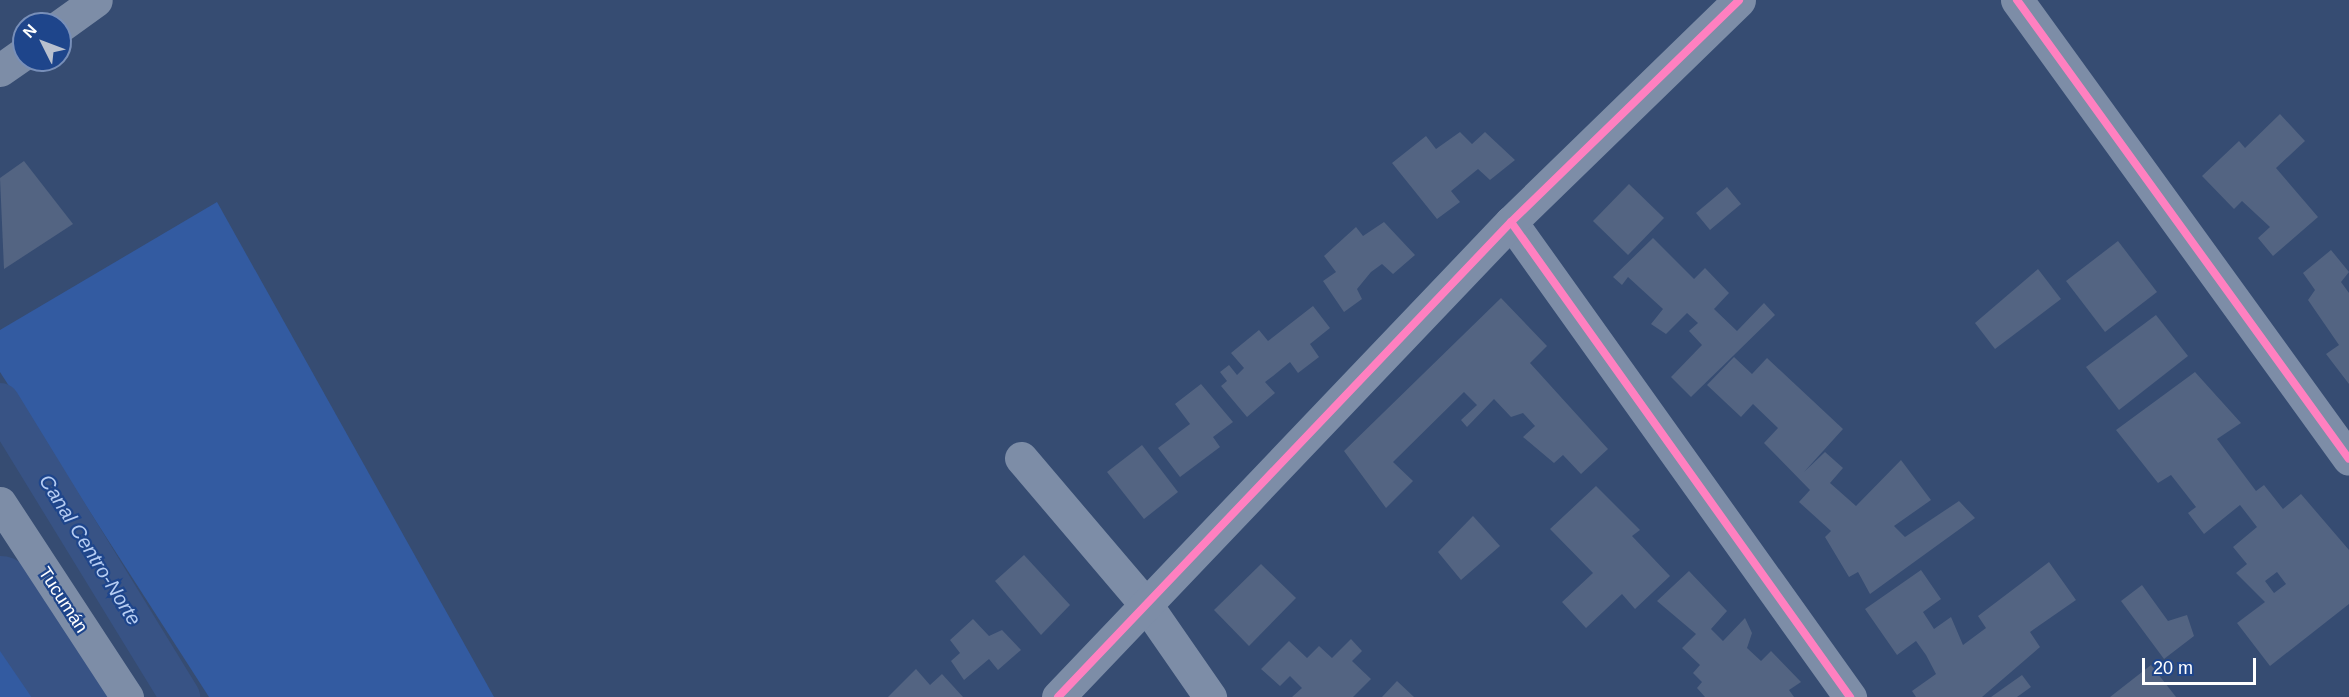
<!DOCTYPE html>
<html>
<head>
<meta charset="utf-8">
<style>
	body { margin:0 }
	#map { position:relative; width:2349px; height:697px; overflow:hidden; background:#364c72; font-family:Arial,sans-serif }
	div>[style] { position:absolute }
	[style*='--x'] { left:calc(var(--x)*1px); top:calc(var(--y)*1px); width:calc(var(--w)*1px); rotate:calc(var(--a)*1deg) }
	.green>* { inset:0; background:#335ba1 }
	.canal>* { height:40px; margin:-20px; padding:0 20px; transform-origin:20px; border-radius:20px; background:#385385 }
	.river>* { height:69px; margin:-34.5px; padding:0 34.5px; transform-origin:34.5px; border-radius:34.5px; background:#385385 }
	.building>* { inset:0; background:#536482 }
	.street>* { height:33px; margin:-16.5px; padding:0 16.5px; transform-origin:16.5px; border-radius:16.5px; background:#7d8da7 }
	.cycleway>* { height:8px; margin:-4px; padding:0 4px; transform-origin:4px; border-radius:4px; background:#ff80c0 }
	span { translate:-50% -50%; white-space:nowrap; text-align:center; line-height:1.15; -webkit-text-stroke:4.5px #1e458b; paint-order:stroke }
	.street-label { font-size:18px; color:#fff }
	.water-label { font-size:20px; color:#b6cdf3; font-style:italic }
	.north { position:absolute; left:12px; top:12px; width:60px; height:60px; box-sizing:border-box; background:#1e458b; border:2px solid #788fb9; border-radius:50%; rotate:312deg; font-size:16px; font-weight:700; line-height:24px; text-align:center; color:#fff }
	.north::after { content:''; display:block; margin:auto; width:21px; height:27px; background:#b9c0ce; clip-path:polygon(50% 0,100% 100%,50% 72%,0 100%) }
	.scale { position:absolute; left:2142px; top:658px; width:114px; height:27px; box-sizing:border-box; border:3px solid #fff; border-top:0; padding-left:8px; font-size:18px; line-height:21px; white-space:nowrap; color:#fff; -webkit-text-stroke:4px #1e458b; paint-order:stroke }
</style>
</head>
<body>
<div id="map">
	<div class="green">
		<div style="clip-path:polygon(217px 202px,494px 697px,209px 697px,0 372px,0 330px)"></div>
		<div style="clip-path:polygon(0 627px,48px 697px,0 697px)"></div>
	</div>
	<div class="canal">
		<div style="--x:0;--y:403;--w:345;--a:58.5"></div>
	</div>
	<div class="river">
		<div style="--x:0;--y:590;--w:130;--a:55.7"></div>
	</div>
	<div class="building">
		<div style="clip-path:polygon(2280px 114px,2305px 141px,2276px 168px,2318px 217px,2273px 256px,2258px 238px,2270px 227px,2242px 201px,2234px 209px,2202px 176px,2239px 141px,2245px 148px)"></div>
		<div style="clip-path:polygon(1460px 132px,1472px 144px,1485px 132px,1515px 160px,1490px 180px,1478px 169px,1451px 191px,1460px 202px,1437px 219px,1392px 163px,1426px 136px,1436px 149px)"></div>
		<div style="clip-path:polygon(24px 161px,73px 224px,4px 269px,0 178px)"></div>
		<div style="clip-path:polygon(1629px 184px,1664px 218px,1628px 255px,1593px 221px)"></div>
		<div style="clip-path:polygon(1727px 187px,1741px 204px,1710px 230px,1696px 213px)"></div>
		<div style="clip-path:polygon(1384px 222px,1415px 255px,1393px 274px,1382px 264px,1371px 272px,1357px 289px,1362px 299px,1344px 312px,1323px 281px,1336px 272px,1324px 256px,1356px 227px,1363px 236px)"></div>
		<div style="clip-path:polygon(1653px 238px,1694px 279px,1705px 268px,1729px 293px,1714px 309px,1737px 331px,1764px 303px,1775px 315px,1691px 397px,1671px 377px,1702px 345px,1689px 331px,1698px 323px,1687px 313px,1666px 334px,1651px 324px,1663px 309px,1628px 277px,1622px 285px,1613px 277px)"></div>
		<div style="clip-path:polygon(2118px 241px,2157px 292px,2105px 332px,2066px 281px)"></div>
		<div style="clip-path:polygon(2331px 250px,2349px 272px,2341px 282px,2349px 293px,2349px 384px,2326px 354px,2339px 345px,2308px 300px,2315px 290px,2303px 273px)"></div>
		<div style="clip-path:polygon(2038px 269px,2061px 299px,1995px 349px,1975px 323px)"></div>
		<div style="clip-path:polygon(1501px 298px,1547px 346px,1530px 363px,1608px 449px,1581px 474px,1563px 455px,1554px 463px,1523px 437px,1535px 426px,1523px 413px,1511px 417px,1494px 399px,1467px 427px,1461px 420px,1477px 405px,1464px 392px,1393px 462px,1413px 481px,1386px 508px,1344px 451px)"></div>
		<div style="clip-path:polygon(1313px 306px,1330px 328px,1310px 344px,1319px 357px,1298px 373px,1290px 362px,1273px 376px,1265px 382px,1275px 393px,1247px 417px,1221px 386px,1227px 381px,1220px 372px,1229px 365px,1237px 375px,1244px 368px,1231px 353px,1259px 330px,1268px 341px)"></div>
		<div style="clip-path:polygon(2156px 315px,2188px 356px,2119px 410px,2086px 367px)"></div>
		<div style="clip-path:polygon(1734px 357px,1752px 374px,1767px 358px,1843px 429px,1804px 472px,1825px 452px,1843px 468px,1830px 483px,1856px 506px,1901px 460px,1931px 500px,1894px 526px,1905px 537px,1959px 501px,1975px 518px,1870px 594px,1858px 572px,1849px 577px,1825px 537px,1831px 531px,1799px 502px,1810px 490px,1764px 443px,1778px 428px,1753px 404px,1741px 417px,1707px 385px)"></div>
		<div style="clip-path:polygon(evenodd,2195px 372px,2241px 423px,2217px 439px,2256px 491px,2264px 485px,2283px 509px,2301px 494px,2349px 550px,2349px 604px,2270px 666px,2237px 623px,2265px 602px,2236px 573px,2247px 564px,2233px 547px,2257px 527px,2240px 505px,2204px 534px,2188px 513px,2196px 507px,2171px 475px,2158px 483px,2116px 430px,2195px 372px,2277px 572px,2286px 584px,2274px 593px,2265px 581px,2277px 572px)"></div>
		<div style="clip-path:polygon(1201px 384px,1233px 422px,1213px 437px,1220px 447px,1180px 477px,1158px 448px,1190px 424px,1175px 404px)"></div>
		<div style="clip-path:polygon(1142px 445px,1178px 492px,1144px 519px,1107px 472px)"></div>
		<div style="clip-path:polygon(1596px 486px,1640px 530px,1632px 536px,1670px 576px,1635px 609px,1622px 594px,1586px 628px,1562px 602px,1593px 573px,1550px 529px)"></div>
		<div style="clip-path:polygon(1473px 516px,1500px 546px,1461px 580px,1438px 552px)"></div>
		<div style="clip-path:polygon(1024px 555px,1070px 605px,1041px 635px,995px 581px)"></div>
		<div style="clip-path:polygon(2049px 562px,2076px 600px,2030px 632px,2040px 647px,1982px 697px,1916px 697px,1912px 691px,1936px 674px,1926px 655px,1916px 641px,1897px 655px,1865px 609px,1921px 570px,1941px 599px,1923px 612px,1934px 629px,1951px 617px,1963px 645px,1986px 628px,1978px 616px)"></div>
		<div style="clip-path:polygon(1261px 564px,1296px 598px,1249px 646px,1214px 610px)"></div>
		<div style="clip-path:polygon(1689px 571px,1727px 611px,1711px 629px,1723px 641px,1745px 618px,1752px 633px,1747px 648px,1761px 661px,1771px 651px,1801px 682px,1789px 690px,1794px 697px,1705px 697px,1697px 688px,1702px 682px,1693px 673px,1700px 665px,1682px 648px,1696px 634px,1657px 601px)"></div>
		<div style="clip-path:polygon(2142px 585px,2168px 621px,2187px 615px,2194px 636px,2164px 659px,2121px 601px)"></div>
		<div style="clip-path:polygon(973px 619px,989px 636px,1002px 630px,1021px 650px,998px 670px,989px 659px,964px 680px,951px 661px,960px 653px,950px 640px)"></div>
		<div style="clip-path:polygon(1351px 639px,1362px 651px,1352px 661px,1371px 679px,1353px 697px,1292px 697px,1302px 688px,1290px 676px,1280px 686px,1261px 669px,1289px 641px,1307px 658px,1319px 646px,1332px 658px)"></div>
		<div style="clip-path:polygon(2151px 665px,2176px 697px,2110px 697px)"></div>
		<div style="clip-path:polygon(916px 669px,930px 685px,942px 674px,963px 697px,888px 697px)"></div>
		<div style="clip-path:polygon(2022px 675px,2031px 687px,2017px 697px,1991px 697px)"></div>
		<div style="clip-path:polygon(1397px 681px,1414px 697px,1382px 697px)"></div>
	</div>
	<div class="street">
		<div style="--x:2017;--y:0;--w:566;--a:54.12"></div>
		<div style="--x:60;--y:26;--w:44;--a:-35.8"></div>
		<div style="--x:0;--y:70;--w:29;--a:-35"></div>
		<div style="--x:1511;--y:222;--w:584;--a:54.49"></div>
		<div style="--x:1021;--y:458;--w:194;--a:49.6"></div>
		<div style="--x:1147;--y:606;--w:111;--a:55.3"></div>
		<div style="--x:0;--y:503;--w:232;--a:56.8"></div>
		<div style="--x:1058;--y:697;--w:656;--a:-46.36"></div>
		<div style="--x:1511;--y:222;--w:318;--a:-44.2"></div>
	</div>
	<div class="cycleway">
		<div style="--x:2017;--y:0;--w:566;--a:54.12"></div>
		<div style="--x:1511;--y:222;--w:584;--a:54.49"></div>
		<div style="--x:1058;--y:697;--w:656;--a:-46.36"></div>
		<div style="--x:1511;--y:222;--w:318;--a:-44.2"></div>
	</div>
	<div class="street-label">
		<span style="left:63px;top:600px;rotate:57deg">Tucumán</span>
	</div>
	<div class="water-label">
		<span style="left:90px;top:550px;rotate:58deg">Canal Centro-Norte</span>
	</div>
	<div class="north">N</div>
	<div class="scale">20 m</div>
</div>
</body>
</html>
